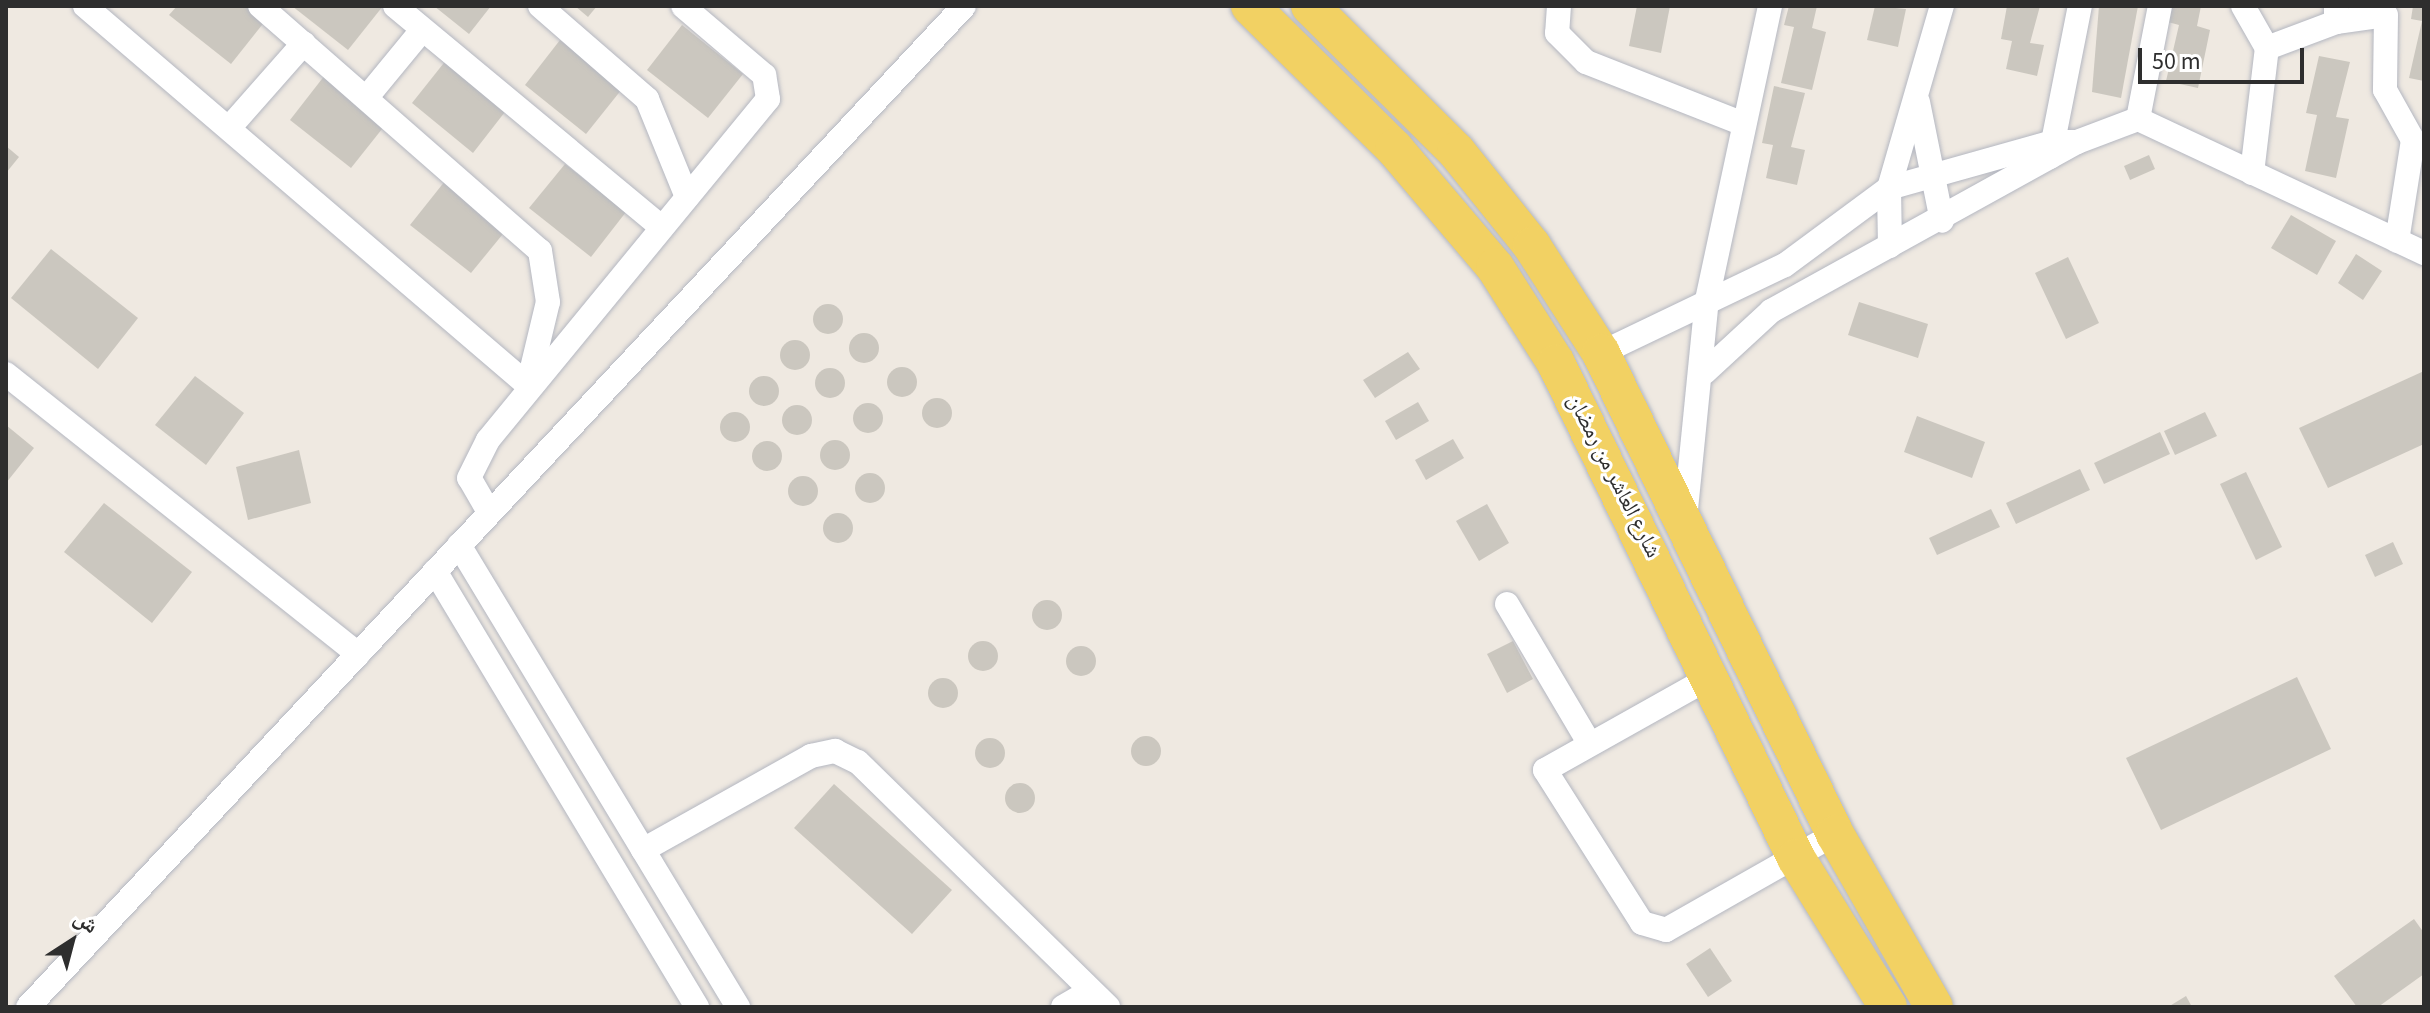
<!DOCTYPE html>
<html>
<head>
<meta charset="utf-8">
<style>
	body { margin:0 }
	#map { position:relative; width:2430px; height:1013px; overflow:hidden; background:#efe9e1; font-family:"Source Sans 3","Noto Naskh Arabic",sans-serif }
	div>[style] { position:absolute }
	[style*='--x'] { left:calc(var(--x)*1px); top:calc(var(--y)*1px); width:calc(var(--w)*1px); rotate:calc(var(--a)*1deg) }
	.building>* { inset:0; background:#cbc7bf }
	.round { border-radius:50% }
	.roads { filter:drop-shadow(0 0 2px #b4b7c1) drop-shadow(0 0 2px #b4b7c1) }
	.minor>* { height:24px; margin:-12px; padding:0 12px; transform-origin:12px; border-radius:12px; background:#fff }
	.primary>* { height:38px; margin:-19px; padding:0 19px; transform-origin:19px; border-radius:19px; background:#f2d163 }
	span { translate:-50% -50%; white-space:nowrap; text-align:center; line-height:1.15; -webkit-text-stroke:6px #fff; paint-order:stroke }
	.street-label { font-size:22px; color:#2e2e2e }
	.frame { position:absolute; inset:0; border:8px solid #2e2e2e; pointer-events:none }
	.north { position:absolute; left:32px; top:901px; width:80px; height:80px; -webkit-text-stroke:6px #fff; paint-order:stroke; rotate:36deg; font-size:22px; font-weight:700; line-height:32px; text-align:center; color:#2e2e2e }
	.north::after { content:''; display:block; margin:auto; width:28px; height:36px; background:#2e2e2e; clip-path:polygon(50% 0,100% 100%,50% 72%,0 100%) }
	.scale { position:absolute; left:2138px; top:48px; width:166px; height:36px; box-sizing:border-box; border:4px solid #2e2e2e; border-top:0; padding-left:10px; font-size:24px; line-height:28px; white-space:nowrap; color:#2e2e2e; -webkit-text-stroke:6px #fff; paint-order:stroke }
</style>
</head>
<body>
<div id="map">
	<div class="building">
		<div style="clip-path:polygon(177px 6px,249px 6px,266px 20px,231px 64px,169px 15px)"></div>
		<div style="clip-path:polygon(292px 6px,383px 6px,348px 50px)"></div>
		<div style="clip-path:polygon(434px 6px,491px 6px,469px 34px)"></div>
		<div style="clip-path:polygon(575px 6px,597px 6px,588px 17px)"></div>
		<div style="clip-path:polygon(1637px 6px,1670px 6px,1661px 53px,1629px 46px)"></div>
		<div style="clip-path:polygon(1789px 6px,1817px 6px,1812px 28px,1826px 32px,1812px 90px,1781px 83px,1794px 27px,1784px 25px)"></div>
		<div style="clip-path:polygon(1875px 6px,1906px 9px,1898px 47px,1867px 40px)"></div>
		<div style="clip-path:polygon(2007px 6px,2040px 6px,2030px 43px,2044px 45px,2037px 76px,2006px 69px,2012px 41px,2001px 39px)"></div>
		<div style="clip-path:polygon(2099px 6px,2138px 6px,2121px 98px,2092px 92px)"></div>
		<div style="clip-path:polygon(2171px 6px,2201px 6px,2197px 26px,2210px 30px,2198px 88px,2166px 81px,2179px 25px,2168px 22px)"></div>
		<div style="clip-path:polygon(2413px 6px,2424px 6px,2424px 81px,2409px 78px,2422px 21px,2411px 19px)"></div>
		<div style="clip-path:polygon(682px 25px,743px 74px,708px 118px,647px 70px)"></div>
		<div style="clip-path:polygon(560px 40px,622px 89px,586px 134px,525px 85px)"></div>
		<div style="clip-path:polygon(2319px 56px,2350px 62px,2336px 117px,2349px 119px,2336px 178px,2305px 171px,2317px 115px,2306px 113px)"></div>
		<div style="clip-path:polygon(447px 59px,508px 108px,473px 153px,412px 103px)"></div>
		<div style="clip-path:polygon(325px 75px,386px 124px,351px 168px,290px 120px)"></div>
		<div style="clip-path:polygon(1774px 86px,1805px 93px,1791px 147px,1805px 150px,1797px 185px,1766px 178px,1773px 145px,1762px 143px)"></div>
		<div style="clip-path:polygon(6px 146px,19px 157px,6px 173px)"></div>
		<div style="clip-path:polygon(2149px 155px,2155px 169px,2130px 180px,2124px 166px)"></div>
		<div style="clip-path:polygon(565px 164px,626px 212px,591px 257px,529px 208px)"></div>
		<div style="clip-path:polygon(445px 181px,507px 229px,471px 273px,410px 225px)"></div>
		<div style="clip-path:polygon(2291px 215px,2336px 241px,2317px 275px,2271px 248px)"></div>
		<div style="clip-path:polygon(51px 249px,138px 318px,98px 369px,11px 298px)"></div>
		<div style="clip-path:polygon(2356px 254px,2382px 271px,2363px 300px,2338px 283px)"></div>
		<div style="clip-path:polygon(2068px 257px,2099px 323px,2066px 339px,2035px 273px)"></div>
		<div style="clip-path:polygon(1859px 302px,1928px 324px,1918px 358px,1848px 335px)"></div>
		<div class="round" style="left:813px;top:304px;width:30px;height:30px"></div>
		<div class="round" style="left:849px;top:333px;width:30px;height:30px"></div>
		<div class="round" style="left:780px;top:340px;width:30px;height:30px"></div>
		<div style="clip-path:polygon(1408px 352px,1420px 369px,1375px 398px,1363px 380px)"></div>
		<div class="round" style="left:887px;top:367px;width:30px;height:30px"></div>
		<div class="round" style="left:815px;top:368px;width:30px;height:30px"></div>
		<div style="clip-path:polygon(2424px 371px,2424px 444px,2328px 488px,2299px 428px)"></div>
		<div class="round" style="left:749px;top:376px;width:30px;height:30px"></div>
		<div style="clip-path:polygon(195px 376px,244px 413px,206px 465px,155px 425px)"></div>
		<div class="round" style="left:922px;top:398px;width:30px;height:30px"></div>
		<div style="clip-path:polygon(1418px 402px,1429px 421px,1396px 440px,1385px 421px)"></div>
		<div class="round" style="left:853px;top:403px;width:30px;height:30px"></div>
		<div class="round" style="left:782px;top:405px;width:30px;height:30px"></div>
		<div class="round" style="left:720px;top:412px;width:30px;height:30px"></div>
		<div style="clip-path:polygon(2205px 412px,2217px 436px,2175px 455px,2164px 431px)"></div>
		<div style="clip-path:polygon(1917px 416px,1985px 442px,1972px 478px,1904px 452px)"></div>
		<div style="clip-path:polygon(6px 425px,34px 448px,6px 483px)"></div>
		<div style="clip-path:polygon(2160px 432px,2170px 454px,2104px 484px,2094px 463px)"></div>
		<div style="clip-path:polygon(1453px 439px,1464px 458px,1426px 480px,1415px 460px)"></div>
		<div class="round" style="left:820px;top:440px;width:30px;height:30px"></div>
		<div class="round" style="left:752px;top:441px;width:30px;height:30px"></div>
		<div style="clip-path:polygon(299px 450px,311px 503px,248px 520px,236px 467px)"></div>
		<div style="clip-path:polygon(2080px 469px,2090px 490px,2016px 524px,2006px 503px)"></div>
		<div style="clip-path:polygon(2246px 472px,2282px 547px,2256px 560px,2220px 484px)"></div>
		<div class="round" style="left:855px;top:473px;width:30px;height:30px"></div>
		<div class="round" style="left:788px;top:476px;width:30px;height:30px"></div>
		<div style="clip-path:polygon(104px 503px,192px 572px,152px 623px,64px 552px)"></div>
		<div style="clip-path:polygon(1487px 504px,1509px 543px,1479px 561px,1456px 521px)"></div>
		<div style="clip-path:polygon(1991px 509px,2000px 527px,1937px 555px,1929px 538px)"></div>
		<div class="round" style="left:823px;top:513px;width:30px;height:30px"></div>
		<div style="clip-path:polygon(2393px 542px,2403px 564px,2375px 577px,2365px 555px)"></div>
		<div class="round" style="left:1032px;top:600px;width:30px;height:30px"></div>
		<div class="round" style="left:968px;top:641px;width:30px;height:30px"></div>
		<div style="clip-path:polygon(1513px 641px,1533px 679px,1507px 693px,1487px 654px)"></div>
		<div class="round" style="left:1066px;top:646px;width:30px;height:30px"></div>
		<div style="clip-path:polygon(2297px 677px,2331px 749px,2161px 830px,2126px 758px)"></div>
		<div class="round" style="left:928px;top:678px;width:30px;height:30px"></div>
		<div class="round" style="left:1131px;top:736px;width:30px;height:30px"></div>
		<div class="round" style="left:975px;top:738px;width:30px;height:30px"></div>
		<div class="round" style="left:1005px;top:783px;width:30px;height:30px"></div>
		<div style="clip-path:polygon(834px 784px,952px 890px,912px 934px,794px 828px)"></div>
		<div style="clip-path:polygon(2414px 919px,2424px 933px,2424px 974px,2378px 1007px,2357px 1007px,2334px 976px)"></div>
		<div style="clip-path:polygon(1710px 948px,1732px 981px,1708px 997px,1686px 964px)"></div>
		<div style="clip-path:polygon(2186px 996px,2192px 1007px,2168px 1007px)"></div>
	</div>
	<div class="roads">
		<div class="minor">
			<div style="--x:85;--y:6;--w:583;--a:40.55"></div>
			<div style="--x:528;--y:385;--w:85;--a:-76.5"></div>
			<div style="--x:548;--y:302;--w:52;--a:-98.9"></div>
			<div style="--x:540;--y:251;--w:372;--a:-138.8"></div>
			<div style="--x:395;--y:6;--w:346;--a:39.7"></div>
			<div style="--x:540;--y:6;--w:142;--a:41"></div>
			<div style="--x:647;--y:99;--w:106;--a:67.8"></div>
			<div style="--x:1559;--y:6;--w:27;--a:94"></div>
			<div style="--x:1557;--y:33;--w:41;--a:45"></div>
			<div style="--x:1586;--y:62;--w:167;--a:21.5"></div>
			<div style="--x:2243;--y:6;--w:48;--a:60.3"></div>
			<div style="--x:2336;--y:22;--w:50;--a:-8"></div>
			<div style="--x:2386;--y:15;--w:75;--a:90.8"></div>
			<div style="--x:2385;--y:90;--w:57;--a:60.8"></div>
			<div style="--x:2413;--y:140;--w:102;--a:99"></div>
			<div style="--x:367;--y:97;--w:87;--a:-50.6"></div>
			<div style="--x:1918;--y:102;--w:121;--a:78.6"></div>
			<div style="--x:2138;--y:119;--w:115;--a:-79"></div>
			<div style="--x:229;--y:128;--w:113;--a:-48.6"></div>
			<div style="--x:2050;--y:157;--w:154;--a:-78.8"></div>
			<div style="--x:2252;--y:173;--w:126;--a:-83.2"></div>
			<div style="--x:2267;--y:48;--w:74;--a:-20.6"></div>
			<div style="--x:2336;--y:22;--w:14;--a:-90"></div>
			<div style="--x:1890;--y:246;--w:58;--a:-91"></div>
			<div style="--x:1889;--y:188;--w:190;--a:-73.8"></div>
			<div style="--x:1601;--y:353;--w:204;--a:-25.6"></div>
			<div style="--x:1785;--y:265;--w:129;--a:-36.5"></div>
			<div style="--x:1889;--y:188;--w:170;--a:-15.7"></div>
			<div style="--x:2053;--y:142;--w:24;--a:0"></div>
			<div style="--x:1705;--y:372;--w:90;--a:-42.7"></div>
			<div style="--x:1771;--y:311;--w:350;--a:-28.9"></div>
			<div style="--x:2077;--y:142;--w:65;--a:-20.7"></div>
			<div style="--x:2138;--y:119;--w:316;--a:25.1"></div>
			<div style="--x:6;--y:374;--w:450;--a:38.5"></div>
			<div style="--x:489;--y:512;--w:39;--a:-120"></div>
			<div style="--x:469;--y:478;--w:42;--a:-63.4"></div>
			<div style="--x:488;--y:440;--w:441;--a:-50.6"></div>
			<div style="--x:768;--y:99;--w:24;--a:-99"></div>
			<div style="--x:764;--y:75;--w:106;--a:-139.6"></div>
			<div style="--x:1685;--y:519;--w:220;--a:-84.3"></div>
			<div style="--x:1707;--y:300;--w:301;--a:-77.9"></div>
			<div style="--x:459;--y:545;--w:540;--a:58.87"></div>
			<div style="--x:435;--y:571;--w:509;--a:59"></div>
			<div style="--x:1507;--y:604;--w:159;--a:59.4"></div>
			<div style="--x:1709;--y:678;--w:188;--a:150.7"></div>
			<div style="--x:1545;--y:770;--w:181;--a:57.6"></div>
			<div style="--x:1642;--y:923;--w:25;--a:16"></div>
			<div style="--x:1666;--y:930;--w:194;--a:-29.6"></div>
			<div style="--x:643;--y:850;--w:193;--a:-29.2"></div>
			<div style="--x:811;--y:756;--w:25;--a:-12"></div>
			<div style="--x:835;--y:751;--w:25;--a:26"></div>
			<div style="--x:858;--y:762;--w:350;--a:44.4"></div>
			<div style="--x:28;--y:1007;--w:1370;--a:-46.92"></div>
			<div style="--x:1063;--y:1007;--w:32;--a:-30"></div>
		</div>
		<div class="primary">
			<div style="--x:1250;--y:6;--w:202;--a:44.6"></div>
			<div style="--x:1394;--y:148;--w:156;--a:49.7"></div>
			<div style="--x:1495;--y:267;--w:114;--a:57.6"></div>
			<div style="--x:1556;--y:363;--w:550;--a:64.13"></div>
			<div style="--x:1796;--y:858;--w:175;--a:58.3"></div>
			<div style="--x:1310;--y:6;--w:206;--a:44.8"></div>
			<div style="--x:1456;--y:151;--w:122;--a:51.3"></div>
			<div style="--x:1532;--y:246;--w:127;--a:57.2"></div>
			<div style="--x:1601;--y:353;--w:535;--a:64.06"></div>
			<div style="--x:1835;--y:834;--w:199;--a:60.2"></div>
		</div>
	</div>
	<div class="street-label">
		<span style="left:1614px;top:476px;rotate:63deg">شارع العاشر من رمضان</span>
	</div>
	<div class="frame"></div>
	<div class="north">ش</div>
	<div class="scale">50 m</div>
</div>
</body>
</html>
